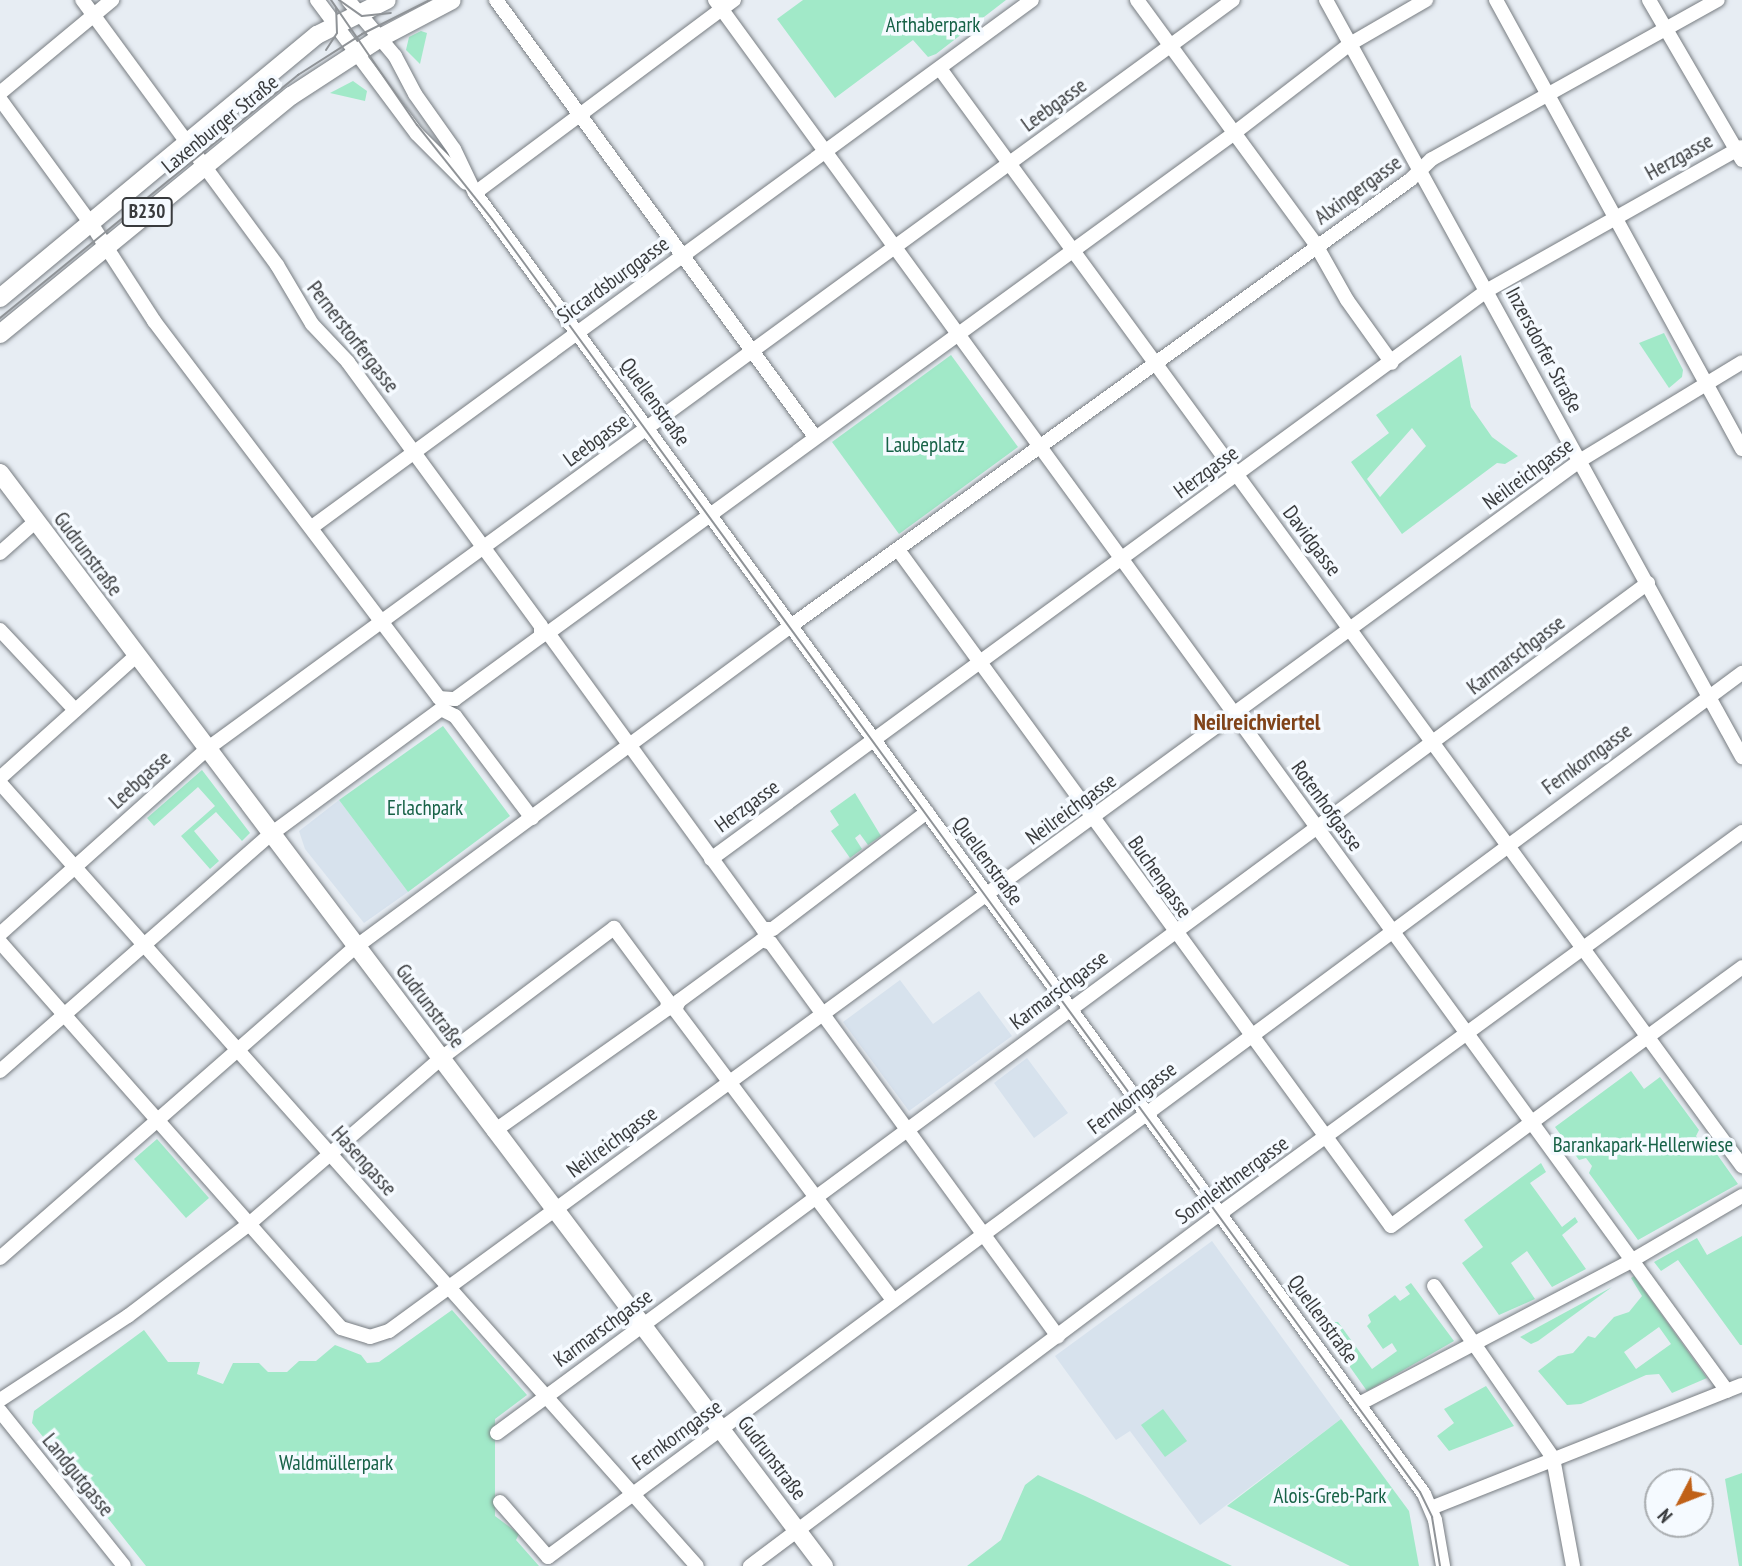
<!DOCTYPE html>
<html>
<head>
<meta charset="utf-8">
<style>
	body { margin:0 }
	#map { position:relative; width:1742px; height:1566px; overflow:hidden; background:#e7edf3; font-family:"PT Sans Narrow",sans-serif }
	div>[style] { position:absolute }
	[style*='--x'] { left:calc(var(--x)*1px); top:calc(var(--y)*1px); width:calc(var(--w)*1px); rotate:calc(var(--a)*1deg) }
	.built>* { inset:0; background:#d7e2ed }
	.green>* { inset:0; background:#a1e9c8 }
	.roads { filter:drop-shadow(0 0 2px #787d82) drop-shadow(0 0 2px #787d82) }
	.minor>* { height:14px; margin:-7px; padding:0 7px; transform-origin:7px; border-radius:7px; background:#fff }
	.major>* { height:18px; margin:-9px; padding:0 9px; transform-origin:9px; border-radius:9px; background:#fff }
	.tram>* { height:2px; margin:-1px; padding:0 1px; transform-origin:1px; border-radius:1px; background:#8f9397 }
	span { translate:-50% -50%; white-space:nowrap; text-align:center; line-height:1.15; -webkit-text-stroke:7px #f5faff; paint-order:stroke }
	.shield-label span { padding:2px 5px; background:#f5faff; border:2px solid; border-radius:5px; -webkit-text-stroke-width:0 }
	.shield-label { font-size:19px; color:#393b3d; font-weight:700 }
	.park-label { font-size:21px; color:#176247 }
	.street-label { font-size:21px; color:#393b3d }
	.neighbourhood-label { font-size:23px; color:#804319; font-weight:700 }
	.north { position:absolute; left:1644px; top:1468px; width:70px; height:70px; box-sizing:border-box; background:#f5faff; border:2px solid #aaaeb1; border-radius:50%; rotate:228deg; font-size:19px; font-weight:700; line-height:28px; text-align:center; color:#393b3d }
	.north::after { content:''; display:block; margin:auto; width:24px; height:32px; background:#c06118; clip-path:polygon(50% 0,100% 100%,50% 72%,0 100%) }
</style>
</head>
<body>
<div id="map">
	<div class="built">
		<div style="clip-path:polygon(339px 800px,408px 892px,364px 923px,305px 849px,299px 831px)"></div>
		<div style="clip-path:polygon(900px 980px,933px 1024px,979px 991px,1012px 1036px,909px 1111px,843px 1022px)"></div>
		<div style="clip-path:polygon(1027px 1058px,1068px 1113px,1034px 1138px,994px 1083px)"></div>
		<div style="clip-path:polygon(1212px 1241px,1341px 1419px,1200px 1525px,1130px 1431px,1116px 1440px,1055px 1356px)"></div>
	</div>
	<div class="green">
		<div style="clip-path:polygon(803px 0,1006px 0,936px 54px,928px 57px,913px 40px,835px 98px,777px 19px)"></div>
		<div style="clip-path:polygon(421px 31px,427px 33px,420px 64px,406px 50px,409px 37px)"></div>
		<div style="clip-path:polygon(353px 81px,367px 91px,365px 101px,330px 93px)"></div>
		<div style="clip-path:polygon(1664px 333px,1683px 370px,1682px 377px,1669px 388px,1639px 343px)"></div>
		<div style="clip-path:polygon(951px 355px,1018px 447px,899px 534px,832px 442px)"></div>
		<div style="clip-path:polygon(evenodd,1461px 355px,1471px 407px,1492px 437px,1518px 456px,1505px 464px,1497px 463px,1402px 534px,1351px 462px,1389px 433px,1376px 415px,1461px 355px,1412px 428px,1426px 446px,1380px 497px,1367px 479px,1412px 428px)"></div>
		<div style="clip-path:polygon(443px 726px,510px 816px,408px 892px,339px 800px)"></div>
		<div style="clip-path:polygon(202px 770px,250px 833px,242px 841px,216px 812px,194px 831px,219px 861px,210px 869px,181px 836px,215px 806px,198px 787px,154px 826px,147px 818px)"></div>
		<div style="clip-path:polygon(855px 793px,881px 836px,868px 845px,860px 834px,855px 838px,862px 849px,850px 858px,831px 831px,839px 825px,830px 811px)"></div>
		<div style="clip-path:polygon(1631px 1071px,1644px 1089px,1660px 1077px,1699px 1130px,1696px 1136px,1701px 1143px,1709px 1143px,1738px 1184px,1638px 1240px,1589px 1173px,1592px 1166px,1586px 1158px,1579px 1160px,1555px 1127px)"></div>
		<div style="clip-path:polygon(157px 1139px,209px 1198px,186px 1218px,134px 1159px)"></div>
		<div style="clip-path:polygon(1541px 1163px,1546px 1172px,1530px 1183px,1562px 1227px,1575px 1217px,1578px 1222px,1562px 1235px,1586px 1269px,1552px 1287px,1527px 1251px,1511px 1263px,1535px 1299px,1499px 1315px,1462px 1263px,1483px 1247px,1464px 1220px)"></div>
		<div style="clip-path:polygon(1742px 1236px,1742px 1345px,1740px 1345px,1678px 1260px,1661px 1271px,1654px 1262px,1697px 1238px,1707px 1255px)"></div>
		<div style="clip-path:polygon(evenodd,1634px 1276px,1707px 1378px,1672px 1393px,1659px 1374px,1646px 1375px,1581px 1404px,1567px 1405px,1538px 1371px,1558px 1356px,1573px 1353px,1588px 1336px,1595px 1338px,1614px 1317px,1629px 1312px,1642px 1296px,1631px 1278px,1634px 1276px,1659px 1327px,1671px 1344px,1636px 1369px,1624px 1352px,1659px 1327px)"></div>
		<div style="clip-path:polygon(1411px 1283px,1454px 1341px,1367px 1391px,1309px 1309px,1321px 1300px,1323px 1308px,1316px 1314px,1322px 1322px,1338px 1322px,1372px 1369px,1397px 1351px,1392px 1343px,1383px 1349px,1367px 1326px,1371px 1322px,1368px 1315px,1395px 1295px,1400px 1301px,1410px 1294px,1405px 1287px)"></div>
		<div style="clip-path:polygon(1612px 1287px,1538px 1341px,1531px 1344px,1520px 1337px)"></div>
		<div style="clip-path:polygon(452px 1310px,527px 1395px,495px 1419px,495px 1516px,519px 1534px,516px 1540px,539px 1566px,146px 1566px,32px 1423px,34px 1411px,144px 1330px,168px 1362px,200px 1362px,197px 1374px,223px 1384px,233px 1363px,259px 1363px,268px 1372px,287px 1372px,299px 1361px,316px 1361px,335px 1345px,361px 1355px,367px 1363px,379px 1362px)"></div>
		<div style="clip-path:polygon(1486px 1386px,1514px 1426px,1449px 1451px,1437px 1436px,1454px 1423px,1444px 1409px)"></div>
		<div style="clip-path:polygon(1163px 1409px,1187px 1441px,1165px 1457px,1141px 1425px)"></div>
		<div style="clip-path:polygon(1341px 1419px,1409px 1511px,1419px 1566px,1350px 1566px,1227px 1506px)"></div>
		<div style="clip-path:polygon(1742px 1473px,1742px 1566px,1739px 1566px,1725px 1479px)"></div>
		<div style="clip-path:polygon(1038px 1475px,1085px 1496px,1232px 1566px,967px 1566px,1001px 1540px,1025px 1485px)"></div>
	</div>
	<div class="roads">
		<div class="minor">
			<div style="--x:317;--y:0;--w:167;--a:53.3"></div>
			<div style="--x:417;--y:134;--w:69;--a:45"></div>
			<div style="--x:348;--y:0;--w:73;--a:50"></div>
			<div style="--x:395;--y:56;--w:43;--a:62.2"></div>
			<div style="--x:415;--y:94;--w:67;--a:54.7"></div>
			<div style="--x:454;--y:149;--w:49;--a:64.5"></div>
			<div style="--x:475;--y:193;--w:1610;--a:53.89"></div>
			<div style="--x:1424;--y:1494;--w:28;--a:67"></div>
			<div style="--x:1435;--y:1520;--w:47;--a:80.1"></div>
			<div style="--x:496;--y:0;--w:541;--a:53.87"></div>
			<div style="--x:715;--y:0;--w:1720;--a:53.96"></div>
			<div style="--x:1137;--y:0;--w:303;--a:53.8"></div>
			<div style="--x:1316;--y:245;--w:63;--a:60.6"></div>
			<div style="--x:1347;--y:300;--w:77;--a:54.5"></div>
			<div style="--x:1326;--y:0;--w:864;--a:61.21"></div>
			<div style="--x:1496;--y:0;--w:512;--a:61.28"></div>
			<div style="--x:1649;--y:0;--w:185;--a:59.8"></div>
			<div style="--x:941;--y:70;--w:1358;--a:53.84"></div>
			<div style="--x:0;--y:93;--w:146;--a:-39.7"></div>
			<div style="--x:0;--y:99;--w:156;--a:53.9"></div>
			<div style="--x:92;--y:225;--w:114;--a:57.1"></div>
			<div style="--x:154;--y:321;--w:473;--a:52.9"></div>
			<div style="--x:439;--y:698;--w:16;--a:4"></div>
			<div style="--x:455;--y:699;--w:107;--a:-36.2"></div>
			<div style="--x:541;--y:636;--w:10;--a:-90"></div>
			<div style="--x:541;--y:626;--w:327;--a:-126.2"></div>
			<div style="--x:348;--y:362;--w:52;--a:-133.5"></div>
			<div style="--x:312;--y:324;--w:69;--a:-120.7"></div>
			<div style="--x:277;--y:265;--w:329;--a:-126.3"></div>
			<div style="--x:475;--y:193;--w:323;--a:-36.7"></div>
			<div style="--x:312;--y:527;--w:892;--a:-36.2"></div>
			<div style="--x:899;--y:551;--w:835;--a:53.91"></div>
			<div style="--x:1391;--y:1226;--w:436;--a:-36.4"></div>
			<div style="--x:0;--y:553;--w:47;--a:-41.5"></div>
			<div style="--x:0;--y:630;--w:110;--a:46.8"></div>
			<div style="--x:0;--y:778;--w:183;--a:-41.9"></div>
			<div style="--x:0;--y:783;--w:1048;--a:48.33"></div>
			<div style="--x:927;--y:812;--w:193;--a:142.8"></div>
			<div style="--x:773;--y:929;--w:10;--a:180"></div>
			<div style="--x:763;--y:929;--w:366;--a:-126"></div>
			<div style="--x:548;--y:633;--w:847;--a:-36.07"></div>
			<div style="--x:1233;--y:134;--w:148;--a:-37.6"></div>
			<div style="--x:1350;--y:44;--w:88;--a:-30.1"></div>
			<div style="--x:711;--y:859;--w:963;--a:-36.22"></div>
			<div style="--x:1488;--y:290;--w:291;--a:-29.4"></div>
			<div style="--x:0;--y:934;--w:278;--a:-41.8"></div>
			<div style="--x:207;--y:749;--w:1270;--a:-36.13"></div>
			<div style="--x:0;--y:942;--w:515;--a:48.54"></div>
			<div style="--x:341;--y:1328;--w:30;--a:17"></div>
			<div style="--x:370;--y:1337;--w:20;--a:-18"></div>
			<div style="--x:389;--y:1331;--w:1476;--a:-36.16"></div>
			<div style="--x:1581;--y:460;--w:188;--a:-31.3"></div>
			<div style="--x:0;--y:1071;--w:360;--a:-41.2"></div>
			<div style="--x:271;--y:834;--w:211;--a:-36.3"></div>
			<div style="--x:441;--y:709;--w:16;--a:27"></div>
			<div style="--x:455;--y:716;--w:128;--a:53"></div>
			<div style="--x:0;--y:1258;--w:474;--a:-41.2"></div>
			<div style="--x:357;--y:946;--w:541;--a:-36.42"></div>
			<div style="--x:792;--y:625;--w:762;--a:-35.76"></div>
			<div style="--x:1410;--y:180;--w:30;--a:-44"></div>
			<div style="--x:1432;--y:159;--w:327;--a:-29.1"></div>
			<div style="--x:1434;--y:1286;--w:209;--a:55.3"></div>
			<div style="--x:1553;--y:1458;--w:110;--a:79.5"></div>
			<div style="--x:893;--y:1300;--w:363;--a:-126.9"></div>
			<div style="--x:675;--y:1010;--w:10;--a:-66"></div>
			<div style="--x:679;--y:1001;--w:103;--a:-36.3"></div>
			<div style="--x:762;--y:940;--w:9;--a:18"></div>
			<div style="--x:771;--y:943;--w:487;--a:53.9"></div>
			<div style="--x:0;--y:1400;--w:153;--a:-33.3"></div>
			<div style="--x:128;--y:1316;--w:152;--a:-37.2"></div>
			<div style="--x:249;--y:1224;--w:252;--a:-40.8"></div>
			<div style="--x:440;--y:1059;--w:218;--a:-37"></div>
			<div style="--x:614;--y:928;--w:91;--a:53.5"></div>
			<div style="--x:668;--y:1001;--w:8;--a:97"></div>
			<div style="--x:667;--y:1009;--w:212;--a:144.8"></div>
			<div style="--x:1359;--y:1404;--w:307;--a:-27.7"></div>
			<div style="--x:1631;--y:1261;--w:129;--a:-30.4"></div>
			<div style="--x:0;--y:1411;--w:198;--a:51.3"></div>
			<div style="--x:497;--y:1433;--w:1431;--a:-36.45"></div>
			<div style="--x:500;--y:1502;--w:73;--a:48.9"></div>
			<div style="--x:548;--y:1557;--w:1486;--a:-36.52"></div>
			<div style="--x:1431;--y:1508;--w:334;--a:-21.6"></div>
			<div style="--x:750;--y:1566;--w:585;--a:-36.87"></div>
			<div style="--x:1218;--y:1215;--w:649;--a:-36.16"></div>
		</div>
		<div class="major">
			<div style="--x:0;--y:298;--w:412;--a:-39.7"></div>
			<div style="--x:317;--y:35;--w:78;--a:-26.6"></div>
			<div style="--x:0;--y:334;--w:376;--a:-39.3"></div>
			<div style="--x:291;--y:96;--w:106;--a:-33.1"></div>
			<div style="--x:380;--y:38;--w:81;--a:-27.8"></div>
			<div style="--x:0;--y:473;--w:1369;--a:52.99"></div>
		</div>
	</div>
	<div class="tram">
		<div style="--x:331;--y:0;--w:152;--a:55.5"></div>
		<div style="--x:417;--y:125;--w:120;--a:51.4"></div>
		<div style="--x:492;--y:219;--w:1575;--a:53.91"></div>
		<div style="--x:1420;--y:1492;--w:28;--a:64"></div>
		<div style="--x:1432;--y:1517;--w:50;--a:80.7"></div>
		<div style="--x:339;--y:0;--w:28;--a:35"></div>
		<div style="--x:362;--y:16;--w:29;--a:-6"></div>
		<div style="--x:326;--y:50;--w:20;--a:-57"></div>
		<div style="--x:337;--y:33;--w:25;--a:-92"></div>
		<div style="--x:0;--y:318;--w:385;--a:-39.2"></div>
		<div style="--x:298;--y:75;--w:76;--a:-32.6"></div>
		<div style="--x:362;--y:34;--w:76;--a:-26.6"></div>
	</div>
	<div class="shield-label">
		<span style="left:147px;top:212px">B230</span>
	</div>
	<div class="park-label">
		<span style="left:933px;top:25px">Arthaberpark</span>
		<span style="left:925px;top:445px">Laubeplatz</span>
		<span style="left:425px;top:808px">Erlachpark</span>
		<span style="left:1643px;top:1145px">Barankapark-Hellerwiese</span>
		<span style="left:336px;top:1463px">Waldmüllerpark</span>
		<span style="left:1330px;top:1496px">Alois-Greb-Park</span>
	</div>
	<div class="street-label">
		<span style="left:1054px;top:105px;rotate:-36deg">Leebgasse</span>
		<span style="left:220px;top:124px;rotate:-39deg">Laxenburger Straße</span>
		<span style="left:1679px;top:157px;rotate:-29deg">Herzgasse</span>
		<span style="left:1358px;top:190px;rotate:-36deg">Alxingergasse</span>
		<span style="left:613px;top:280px;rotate:-36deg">Siccardsburggasse</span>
		<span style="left:353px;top:337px;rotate:52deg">Pernerstorfergasse</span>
		<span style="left:1544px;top:350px;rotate:62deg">Inzersdorfer Straße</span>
		<span style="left:655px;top:402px;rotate:54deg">Quellenstraße</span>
		<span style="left:596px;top:440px;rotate:-36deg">Leebgasse</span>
		<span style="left:1206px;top:472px;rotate:-36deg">Herzgasse</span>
		<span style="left:1528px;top:474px;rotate:-36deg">Neilreichgasse</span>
		<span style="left:1312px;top:541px;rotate:53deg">Davidgasse</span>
		<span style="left:88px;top:554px;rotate:53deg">Gudrunstraße</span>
		<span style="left:1516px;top:655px;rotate:-37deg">Karmarschgasse</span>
		<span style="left:1587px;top:759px;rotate:-36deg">Fernkorngasse</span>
		<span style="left:140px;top:780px;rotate:-42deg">Leebgasse</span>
		<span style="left:747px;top:806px;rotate:-36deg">Herzgasse</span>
		<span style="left:1327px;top:806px;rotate:54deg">Rotenhofgasse</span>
		<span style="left:1071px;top:809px;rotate:-36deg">Neilreichgasse</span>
		<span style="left:988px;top:861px;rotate:54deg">Quellenstraße</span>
		<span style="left:1160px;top:877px;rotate:55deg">Buchengasse</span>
		<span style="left:1059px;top:990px;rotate:-37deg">Karmarschgasse</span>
		<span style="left:430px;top:1006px;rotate:53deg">Gudrunstraße</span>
		<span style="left:1132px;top:1098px;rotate:-37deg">Fernkorngasse</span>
		<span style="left:612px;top:1142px;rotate:-36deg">Neilreichgasse</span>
		<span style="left:364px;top:1161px;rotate:48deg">Hasengasse</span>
		<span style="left:1232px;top:1180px;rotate:-36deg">Sonnleithnergasse</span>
		<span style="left:1323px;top:1319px;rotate:54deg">Quellenstraße</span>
		<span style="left:603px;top:1328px;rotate:-36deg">Karmarschgasse</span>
		<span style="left:677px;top:1435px;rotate:-36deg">Fernkorngasse</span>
		<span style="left:772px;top:1458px;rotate:53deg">Gudrunstraße</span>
		<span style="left:78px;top:1475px;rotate:51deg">Landgutgasse</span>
	</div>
	<div class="neighbourhood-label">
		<span style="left:1257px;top:722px">Neilreichviertel</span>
	</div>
	<div class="north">N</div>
</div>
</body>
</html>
